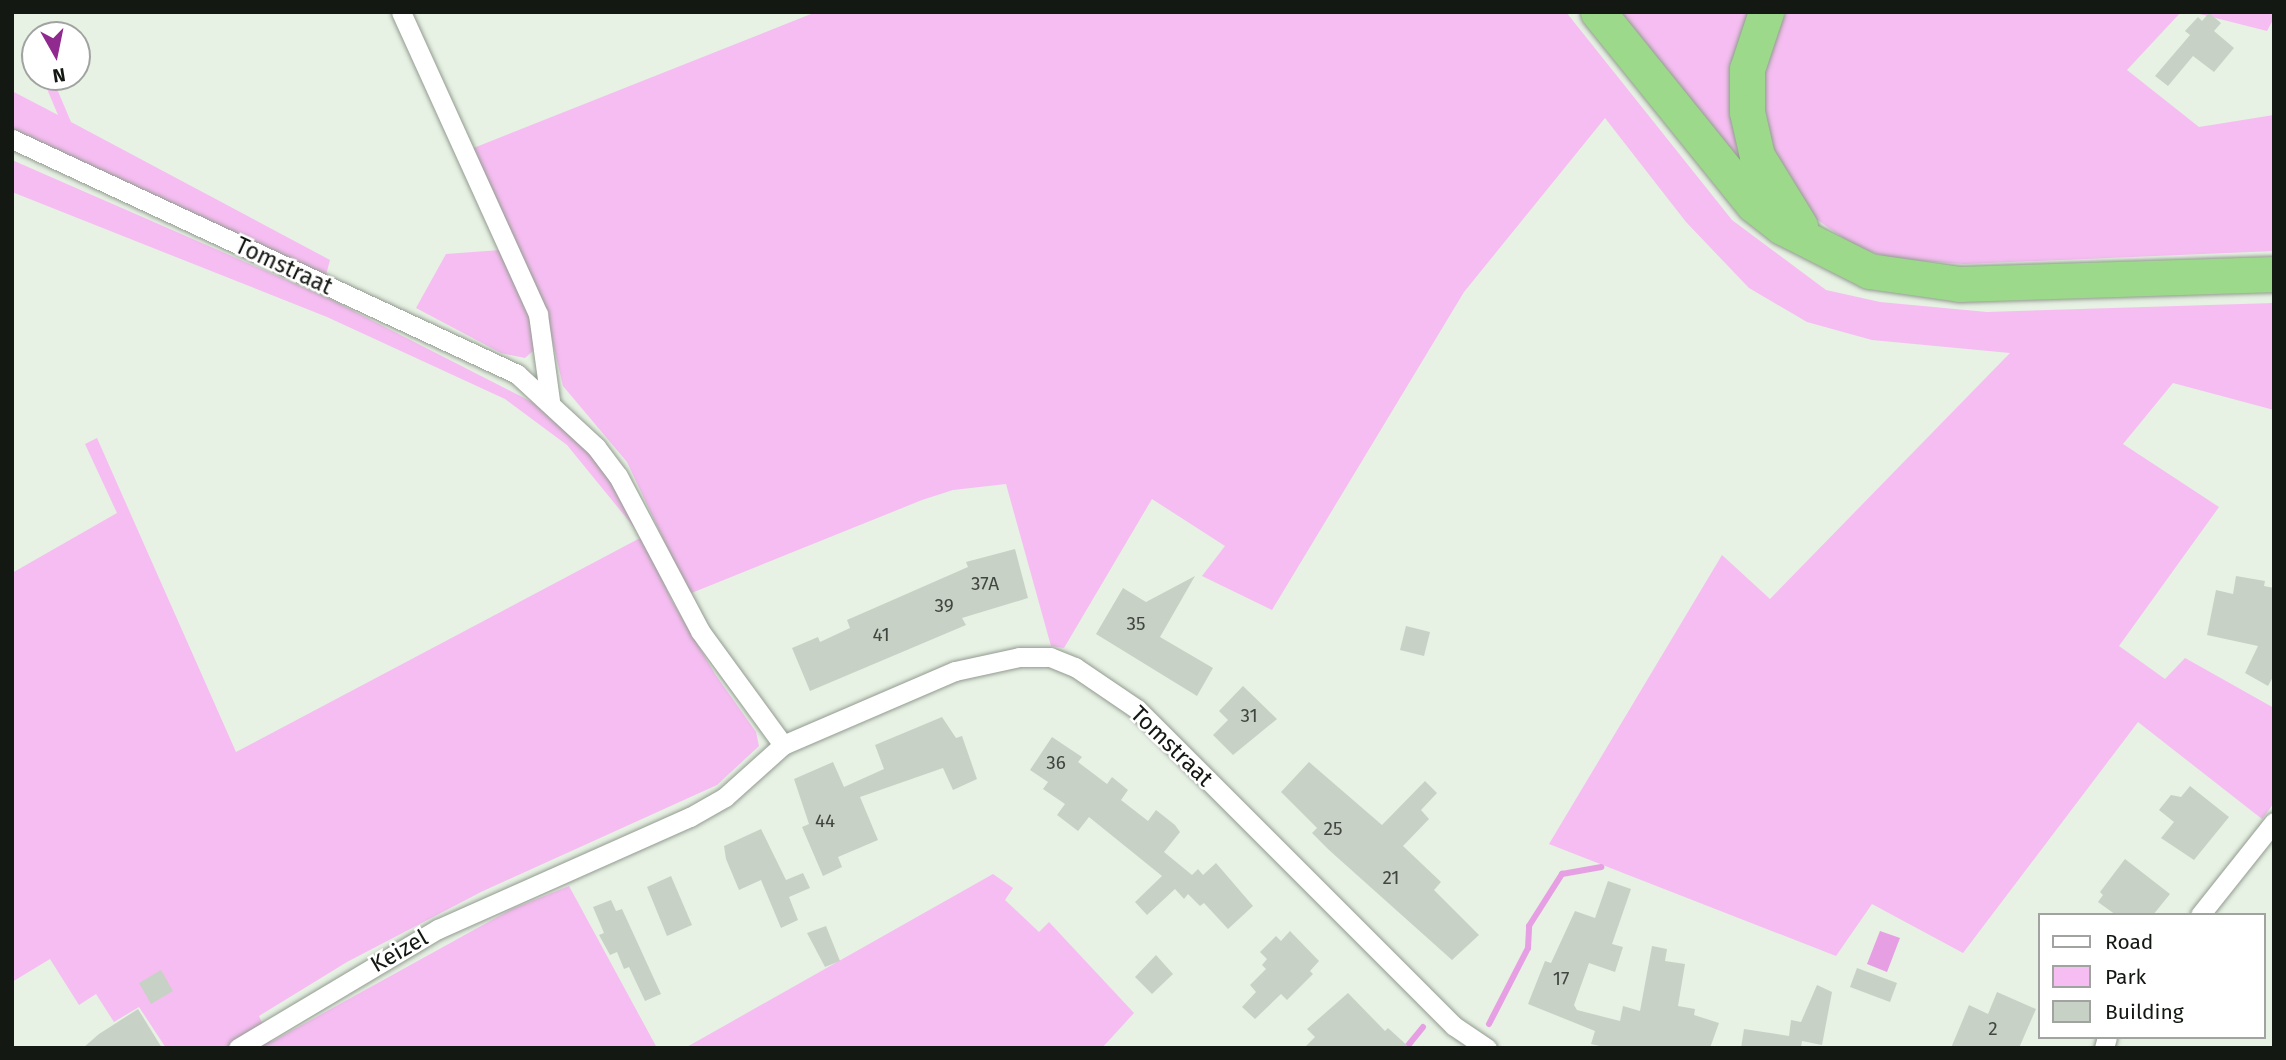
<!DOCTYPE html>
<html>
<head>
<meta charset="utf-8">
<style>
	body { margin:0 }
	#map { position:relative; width:2286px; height:1060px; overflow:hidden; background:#e7f1e4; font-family:"Fira Sans",sans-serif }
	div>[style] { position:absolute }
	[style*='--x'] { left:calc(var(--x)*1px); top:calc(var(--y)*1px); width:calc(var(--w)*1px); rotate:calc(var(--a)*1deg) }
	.green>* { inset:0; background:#f6bdf2 }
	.water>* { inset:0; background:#e79fe3 }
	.stream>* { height:6px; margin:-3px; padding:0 3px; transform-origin:3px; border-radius:3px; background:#e79fe3 }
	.building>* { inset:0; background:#c8d1c5 }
	.roads { filter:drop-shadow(0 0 2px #929b8f) drop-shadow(0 0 2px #929b8f) }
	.street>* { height:19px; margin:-9.5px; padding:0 9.5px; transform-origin:9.5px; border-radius:9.5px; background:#fff }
	.highway>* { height:35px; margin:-17.5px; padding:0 17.5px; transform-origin:17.5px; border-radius:17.5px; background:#9dd98a }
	span { translate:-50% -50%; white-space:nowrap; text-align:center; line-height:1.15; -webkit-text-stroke:5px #fff; paint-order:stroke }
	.number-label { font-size:19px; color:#414640 }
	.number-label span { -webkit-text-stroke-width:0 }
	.street-label { font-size:23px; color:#141813 }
	.frame { position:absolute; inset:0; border:14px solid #141813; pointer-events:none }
	.legend { position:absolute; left:2038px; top:913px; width:228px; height:126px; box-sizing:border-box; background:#fff; border:2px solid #a1a3a1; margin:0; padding:9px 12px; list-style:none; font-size:21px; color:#141813 }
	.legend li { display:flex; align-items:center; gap:14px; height:35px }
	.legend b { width:35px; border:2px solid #a1a3a1 }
	.north { position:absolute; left:21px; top:21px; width:70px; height:70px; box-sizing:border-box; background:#fff; border:2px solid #a1a3a1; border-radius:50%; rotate:171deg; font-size:19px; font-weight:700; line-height:28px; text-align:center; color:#141813 }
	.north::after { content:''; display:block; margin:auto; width:24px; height:32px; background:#912a8f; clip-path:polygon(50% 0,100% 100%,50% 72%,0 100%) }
</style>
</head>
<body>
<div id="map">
	<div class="green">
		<div style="clip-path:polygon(816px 12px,1566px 12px,1732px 220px,1826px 290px,1880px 302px,1987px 312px,2274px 303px,2274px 410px,2173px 383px,2123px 444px,2219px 507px,2119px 646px,2165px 679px,2185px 658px,2274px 708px,2274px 803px,2262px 819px,2138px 722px,1963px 953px,1872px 904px,1836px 956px,1549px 844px,1722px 555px,1770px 599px,2010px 353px,1872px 340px,1807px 322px,1749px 288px,1686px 222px,1605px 118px,1464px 292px,1272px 610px,1202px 576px,1225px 546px,1152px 499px,1064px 648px,1051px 646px,1006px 484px,953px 490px,922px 500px,689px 594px,627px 462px,563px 386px,546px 314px,471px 149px)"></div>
		<div style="clip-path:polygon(1613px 12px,1753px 12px,1765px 200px)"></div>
		<div style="clip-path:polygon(1786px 12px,2181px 12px,2127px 70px,2199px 127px,2274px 115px,2274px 251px,1964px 264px,1894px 259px,1856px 247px,1802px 209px,1781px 181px,1763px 125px,1763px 68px)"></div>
		<div style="clip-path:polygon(2192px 12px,2274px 12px,2274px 18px,2267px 31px)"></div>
		<div style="clip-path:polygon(42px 77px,52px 77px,71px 122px,330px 260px,326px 275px,12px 129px,12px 91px,58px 115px)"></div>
		<div style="clip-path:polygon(12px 160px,330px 299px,532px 402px,598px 461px,643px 537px,672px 601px,715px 674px,756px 732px,759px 746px,717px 785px,481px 892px,347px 962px,259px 1016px,271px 1042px,512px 909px,569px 886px,657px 1048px,166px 1048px,139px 1007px,114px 1022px,96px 994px,79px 1005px,50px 959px,12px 982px,12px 573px,117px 513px,85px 444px,97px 438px,236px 752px,642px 537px,567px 445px,505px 399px,327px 317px,12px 192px)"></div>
		<div style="clip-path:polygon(500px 250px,528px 308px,534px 350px,525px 358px,501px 353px,416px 308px,446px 254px)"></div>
		<div style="clip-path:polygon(993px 874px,1013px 888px,1005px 900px,1039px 932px,1049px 922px,1134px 1013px,1102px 1048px,685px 1048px)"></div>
	</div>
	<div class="water">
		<div style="clip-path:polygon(1880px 931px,1900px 938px,1887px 972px,1867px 964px)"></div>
	</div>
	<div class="stream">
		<div style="--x:1489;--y:1024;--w:85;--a:-62.8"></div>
		<div style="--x:1528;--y:948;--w:22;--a:-87"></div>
		<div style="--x:1529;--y:926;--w:62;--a:-57.6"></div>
		<div style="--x:1562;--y:874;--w:40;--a:-10"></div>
		<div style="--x:1406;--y:1048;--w:27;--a:-51"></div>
	</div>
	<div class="building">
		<div style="clip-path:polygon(2209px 13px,2221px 23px,2214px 31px,2234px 48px,2214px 72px,2193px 56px,2168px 86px,2155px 76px,2190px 35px,2185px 31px,2198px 17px,2202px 21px)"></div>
		<div style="clip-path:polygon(1015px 549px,1028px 598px,962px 618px,966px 625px,810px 691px,792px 648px,818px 637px,820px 642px,850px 628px,847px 620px,968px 567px,966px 562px)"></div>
		<div style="clip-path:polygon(1195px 576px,1160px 637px,1213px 668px,1197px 696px,1096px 634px,1123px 588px,1146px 602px)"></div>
		<div style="clip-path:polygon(2236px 576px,2265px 581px,2264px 586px,2274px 588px,2274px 675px,2268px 686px,2245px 673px,2258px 646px,2207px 635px,2216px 590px,2233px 594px)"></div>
		<div style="clip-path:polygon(1406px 626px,1430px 632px,1424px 656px,1400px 650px)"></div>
		<div style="clip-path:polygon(1243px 686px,1277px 719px,1233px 755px,1213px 735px,1228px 720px,1219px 711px)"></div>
		<div style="clip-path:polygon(942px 717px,956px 738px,962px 736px,977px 779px,953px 790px,943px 768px,860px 797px,878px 840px,838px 857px,842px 867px,823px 876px,802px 827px,809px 824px,794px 779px,833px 762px,844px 787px,884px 769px,875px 745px)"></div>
		<div style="clip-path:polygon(1052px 737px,1082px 757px,1078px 762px,1107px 784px,1112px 777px,1128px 790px,1121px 800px,1148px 821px,1156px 810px,1175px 825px,1180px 832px,1164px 852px,1192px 875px,1198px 869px,1203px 875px,1216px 863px,1253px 906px,1228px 929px,1204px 903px,1200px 906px,1188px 894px,1184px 899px,1175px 889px,1147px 915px,1135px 902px,1162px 876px,1089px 817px,1078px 831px,1057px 815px,1065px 804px,1043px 789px,1048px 782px,1030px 770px)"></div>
		<div style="clip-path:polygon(1309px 762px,1382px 825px,1425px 781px,1437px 793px,1421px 810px,1429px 819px,1403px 846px,1441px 882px,1434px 890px,1479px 935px,1452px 960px,1329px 850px,1312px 833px,1317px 828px,1281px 792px)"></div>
		<div style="clip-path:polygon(2190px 786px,2229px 817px,2194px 860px,2161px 838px,2174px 822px,2159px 810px,2171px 795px,2181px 797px)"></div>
		<div style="clip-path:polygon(761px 829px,786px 880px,803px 873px,810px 888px,789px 897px,798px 920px,781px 928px,761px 880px,739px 890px,726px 859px,724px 846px)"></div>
		<div style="clip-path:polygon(2125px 859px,2170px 894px,2153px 915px,2116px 915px,2098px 902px,2103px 895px,2100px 892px)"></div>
		<div style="clip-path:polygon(671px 876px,692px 925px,667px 936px,647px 887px)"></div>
		<div style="clip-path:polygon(1608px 881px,1631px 889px,1612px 944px,1623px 947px,1615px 972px,1589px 963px,1574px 1005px,1577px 1010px,1620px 1021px,1623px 1006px,1640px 1011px,1652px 946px,1667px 949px,1665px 961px,1685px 964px,1678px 1006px,1695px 1009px,1694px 1015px,1719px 1023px,1710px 1048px,1609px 1048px,1591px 1044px,1595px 1031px,1528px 1004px,1545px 961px,1551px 963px,1575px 911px,1595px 918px)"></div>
		<div style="clip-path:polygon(611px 900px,616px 911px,622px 909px,661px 994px,645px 1001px,629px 967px,624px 969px,617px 952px,610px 955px,599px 935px,604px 933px,593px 907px)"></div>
		<div style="clip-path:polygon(826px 926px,840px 961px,825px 967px,807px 933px)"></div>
		<div style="clip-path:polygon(1290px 931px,1319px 961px,1310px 971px,1313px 974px,1287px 1000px,1281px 994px,1255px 1019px,1242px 1007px,1256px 992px,1250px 985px,1266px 969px,1262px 965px,1267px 959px,1260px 952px,1276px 936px,1281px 941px)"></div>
		<div style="clip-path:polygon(1156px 955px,1173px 974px,1152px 994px,1135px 977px)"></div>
		<div style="clip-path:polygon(1857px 968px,1897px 983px,1890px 1002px,1850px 987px)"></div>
		<div style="clip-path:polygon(161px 970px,173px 991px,151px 1004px,139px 983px)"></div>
		<div style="clip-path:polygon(1817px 985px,1832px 992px,1822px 1045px,1802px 1041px,1801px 1048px,1741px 1048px,1744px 1029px,1789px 1036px,1791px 1020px,1801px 1022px)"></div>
		<div style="clip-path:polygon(1997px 992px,2036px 1009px,2019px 1048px,1951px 1048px,1969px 1005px,1988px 1014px)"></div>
		<div style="clip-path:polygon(1348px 993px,1385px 1031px,1388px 1028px,1410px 1048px,1304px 1048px,1315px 1037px,1307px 1029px)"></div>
		<div style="clip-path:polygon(138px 1009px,162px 1048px,83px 1048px,99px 1034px)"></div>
	</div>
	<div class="roads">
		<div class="street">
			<div style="--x:401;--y:12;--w:332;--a:65.6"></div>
			<div style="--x:538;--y:314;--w:88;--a:82.1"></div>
			<div style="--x:12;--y:139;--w:557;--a:24.95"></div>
			<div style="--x:517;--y:374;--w:108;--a:42.7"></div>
			<div style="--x:596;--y:447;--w:36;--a:53"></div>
			<div style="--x:618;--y:476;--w:175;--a:62.1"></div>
			<div style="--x:700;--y:631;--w:141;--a:53.9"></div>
			<div style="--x:2200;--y:915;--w:119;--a:-51.5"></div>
			<div style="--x:238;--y:1048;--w:233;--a:-30.8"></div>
			<div style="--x:438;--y:929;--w:276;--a:-24"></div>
			<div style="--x:690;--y:817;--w:40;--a:-29.7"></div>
			<div style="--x:725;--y:797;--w:78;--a:-41.9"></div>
			<div style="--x:783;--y:745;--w:187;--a:-23.3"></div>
			<div style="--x:955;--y:671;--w:66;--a:-12.3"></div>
			<div style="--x:1019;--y:657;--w:31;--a:0"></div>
			<div style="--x:1050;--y:657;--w:27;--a:22"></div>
			<div style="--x:1075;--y:667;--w:75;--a:34.1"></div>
			<div style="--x:1137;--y:709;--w:448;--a:45"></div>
			<div style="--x:1454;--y:1026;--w:40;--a:34"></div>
			<div style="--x:2104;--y:1048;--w:11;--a:-75"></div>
		</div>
		<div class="highway">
			<div style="--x:1598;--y:12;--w:248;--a:51.1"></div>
			<div style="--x:1754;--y:205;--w:36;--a:38"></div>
			<div style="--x:1782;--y:227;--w:97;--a:26.8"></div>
			<div style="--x:1869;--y:271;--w:92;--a:8.1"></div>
			<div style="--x:1960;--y:284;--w:314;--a:-1.8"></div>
			<div style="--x:1766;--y:12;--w:60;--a:108.4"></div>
			<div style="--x:1747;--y:69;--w:43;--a:90"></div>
			<div style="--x:1747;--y:112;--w:45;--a:77.2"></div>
			<div style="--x:1757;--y:156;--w:82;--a:58.4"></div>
		</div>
	</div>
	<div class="number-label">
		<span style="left:985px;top:584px">37A</span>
		<span style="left:944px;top:606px">39</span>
		<span style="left:1136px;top:624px">35</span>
		<span style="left:881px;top:635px">41</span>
		<span style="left:1249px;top:716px">31</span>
		<span style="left:1056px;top:763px">36</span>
		<span style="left:825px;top:821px">44</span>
		<span style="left:1333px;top:829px">25</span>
		<span style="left:1391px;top:878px">21</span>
		<span style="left:1561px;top:979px">17</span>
		<span style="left:1993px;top:1029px">2</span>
	</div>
	<div class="street-label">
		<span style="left:284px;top:266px;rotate:25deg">Tomstraat</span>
		<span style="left:1172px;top:746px;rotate:44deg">Tomstraat</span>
		<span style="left:399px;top:951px;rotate:-30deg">Keizel</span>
	</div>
	<div class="frame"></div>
	<ul class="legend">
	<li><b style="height:9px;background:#fff"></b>Road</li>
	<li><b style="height:19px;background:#f6bdf2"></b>Park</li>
	<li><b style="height:19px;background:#c8d1c5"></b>Building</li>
	</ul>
	<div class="north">N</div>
</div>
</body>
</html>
